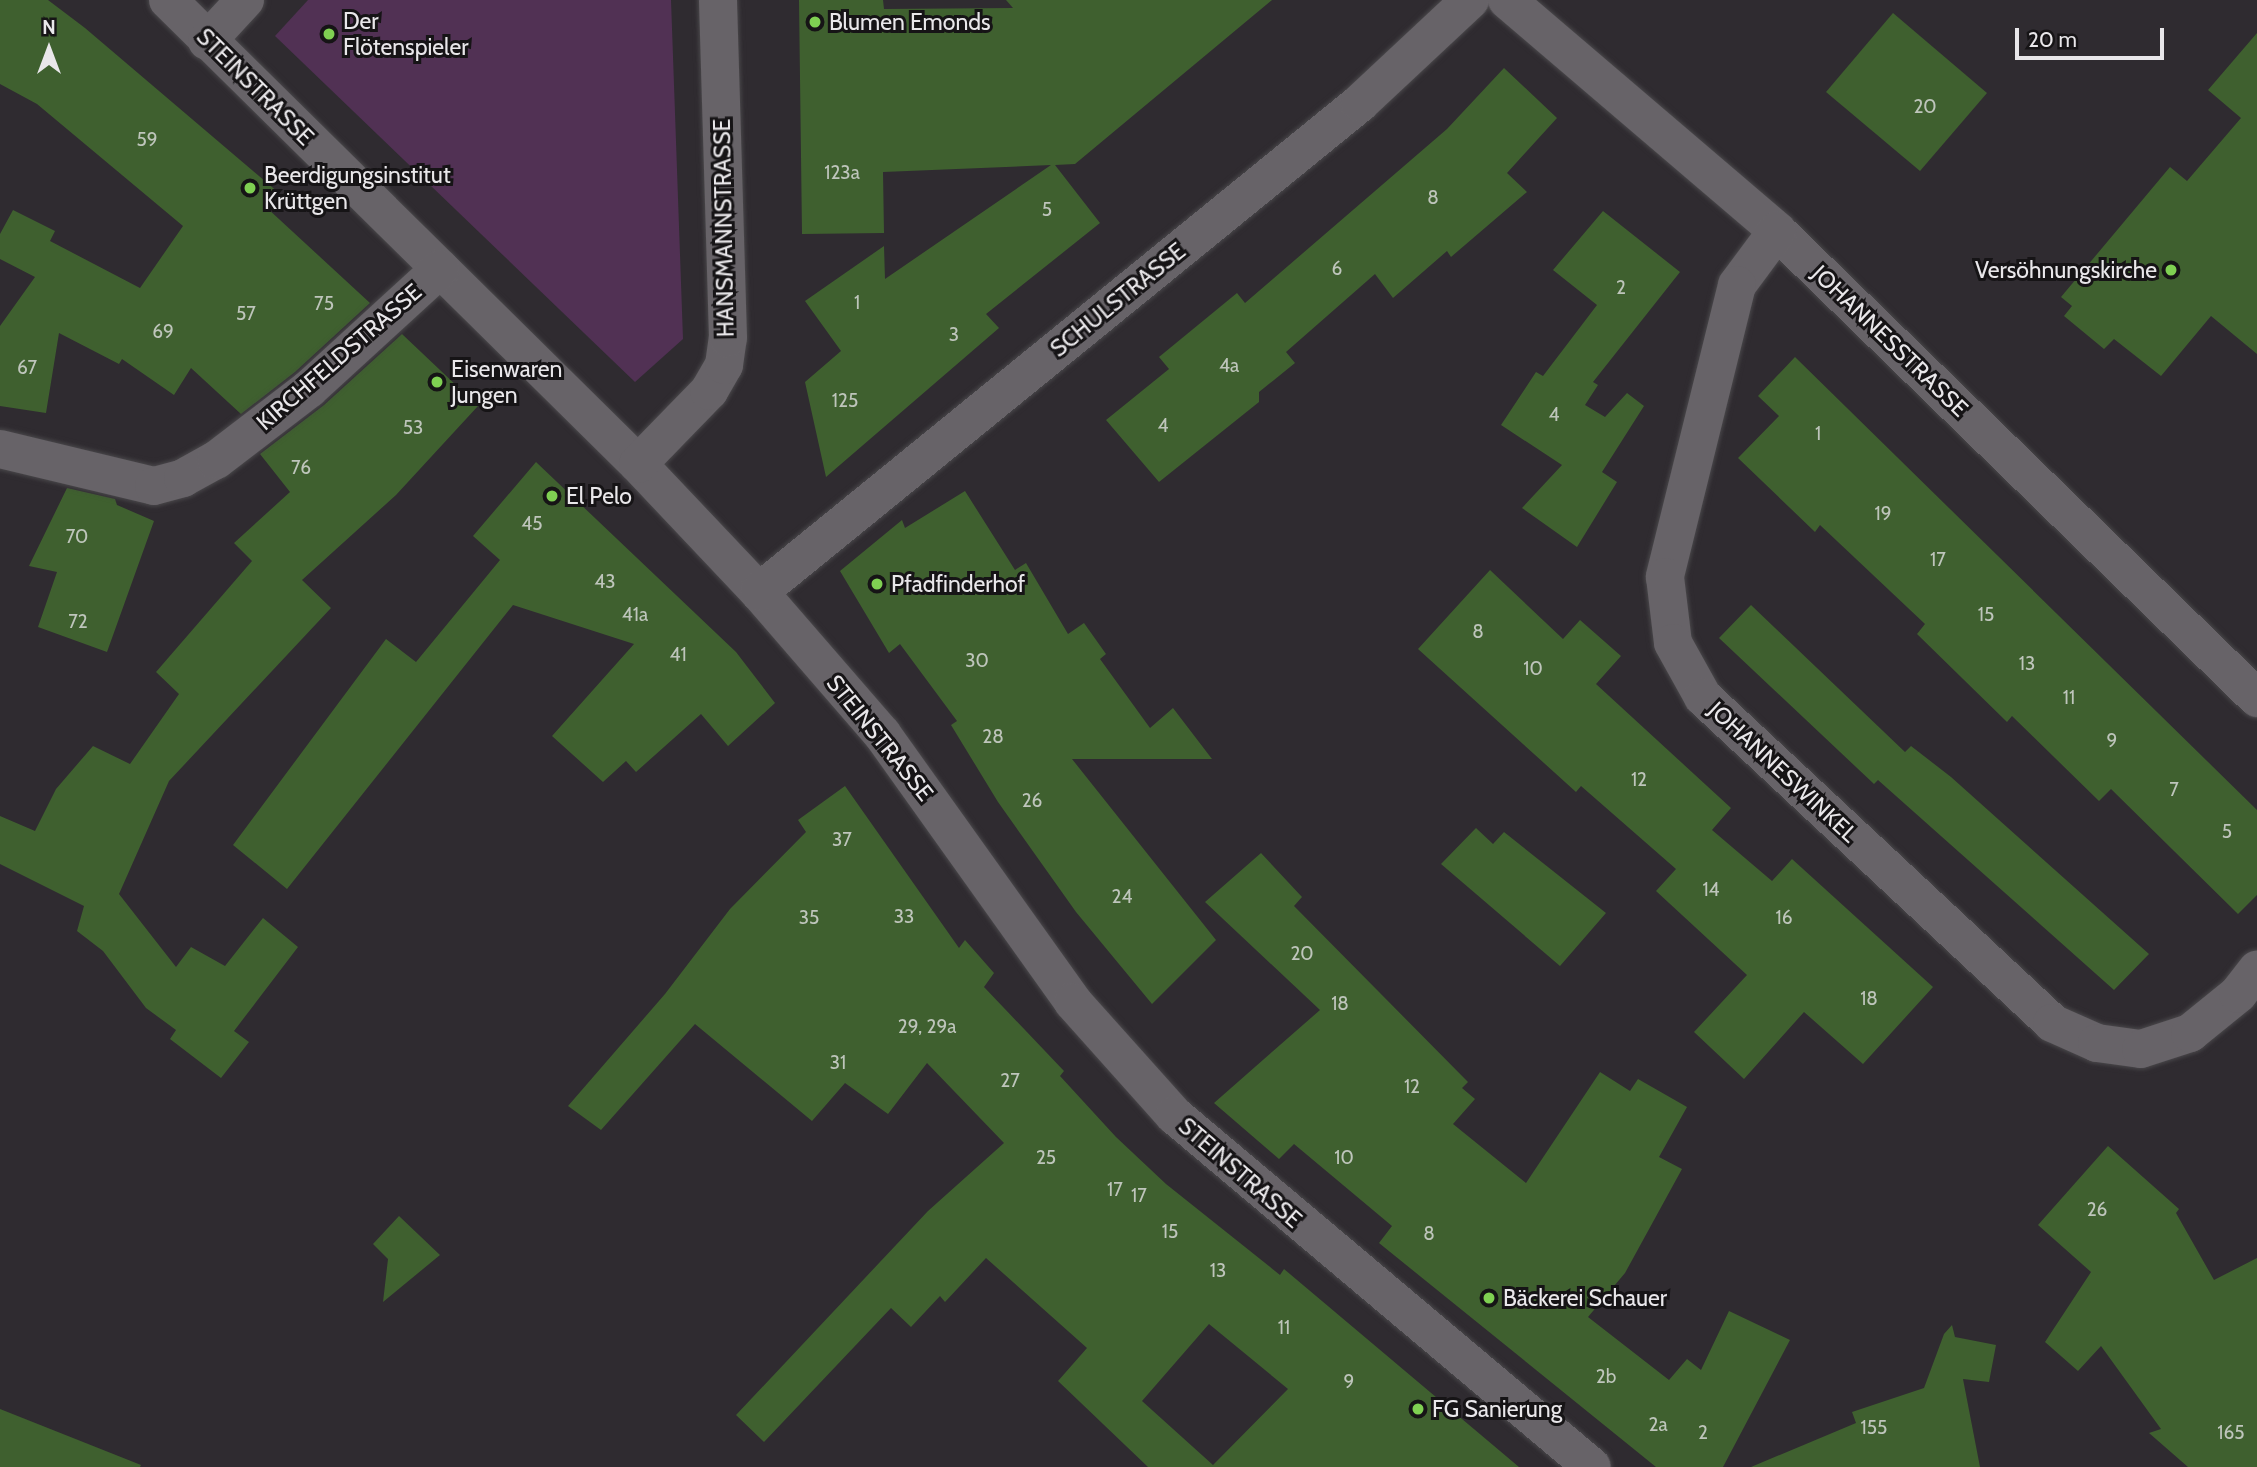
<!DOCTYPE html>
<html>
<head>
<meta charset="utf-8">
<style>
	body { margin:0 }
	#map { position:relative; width:2257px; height:1467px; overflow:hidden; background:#2f2b30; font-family:Cabin,sans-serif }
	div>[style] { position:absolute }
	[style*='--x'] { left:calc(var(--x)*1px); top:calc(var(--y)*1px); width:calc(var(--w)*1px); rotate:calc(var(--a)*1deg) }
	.green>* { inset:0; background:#513154 }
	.building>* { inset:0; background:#3f602f }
	.roads { filter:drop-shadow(0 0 2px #49474a) drop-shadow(0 0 2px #49474a) }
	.minor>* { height:38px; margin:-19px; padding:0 19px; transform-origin:19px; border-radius:19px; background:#676368 }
	.dots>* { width:19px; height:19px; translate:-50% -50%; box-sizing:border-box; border:4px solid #161416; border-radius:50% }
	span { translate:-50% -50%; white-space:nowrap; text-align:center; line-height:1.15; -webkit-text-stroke:6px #161416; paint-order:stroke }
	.number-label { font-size:19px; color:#bec5bb }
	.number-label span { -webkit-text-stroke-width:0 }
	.poi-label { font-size:23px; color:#e9e7ea }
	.left { translate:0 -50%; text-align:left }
	.right { translate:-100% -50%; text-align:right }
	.street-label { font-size:23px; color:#e9e7ea }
	.north { position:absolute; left:14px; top:14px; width:70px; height:70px; -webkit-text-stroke:5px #161416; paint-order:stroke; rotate:0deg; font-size:19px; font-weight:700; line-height:28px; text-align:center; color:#e9e7ea }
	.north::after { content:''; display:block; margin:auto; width:24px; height:32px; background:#e9e7ea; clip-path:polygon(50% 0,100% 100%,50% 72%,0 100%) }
	.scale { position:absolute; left:2015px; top:28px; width:149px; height:32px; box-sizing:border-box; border:4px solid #e9e7ea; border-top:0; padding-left:9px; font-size:21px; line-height:24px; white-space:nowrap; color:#e9e7ea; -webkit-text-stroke:5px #161416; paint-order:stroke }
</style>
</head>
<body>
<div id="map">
	<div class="green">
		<div style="clip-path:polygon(308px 0,671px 0,683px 339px,635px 382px,275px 36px)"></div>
	</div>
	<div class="building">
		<div style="clip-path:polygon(0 0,48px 0,85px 28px,279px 193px,267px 208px,370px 303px,295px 372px,241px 414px,191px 368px,174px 395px,122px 359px,119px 364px,59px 333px,46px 413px,0 406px,0 326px,35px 277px,0 259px,0 234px,13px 210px,55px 231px,50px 241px,140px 288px,183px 226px,37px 104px,0 84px)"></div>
		<div style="clip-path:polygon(799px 0,883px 0,884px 9px,1013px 8px,1006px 0,1272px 0,1075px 164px,1055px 165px,1100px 223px,986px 314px,999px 328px,826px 477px,805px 382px,841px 351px,805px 301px,884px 246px,885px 279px,1051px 165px,883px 172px,884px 233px,802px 234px)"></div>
		<div style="clip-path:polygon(1893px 13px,1987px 93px,1920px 171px,1826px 92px)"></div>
		<div style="clip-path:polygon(2257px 33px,2257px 354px,2211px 316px,2161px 376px,2114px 339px,2104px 349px,2064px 316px,2072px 306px,2061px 297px,2170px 167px,2187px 181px,2241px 118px,2208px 90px)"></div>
		<div style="clip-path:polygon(1504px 68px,1557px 118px,1507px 173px,1527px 192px,1451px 257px,1447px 251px,1393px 298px,1375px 274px,1286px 352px,1295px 363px,1259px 392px,1259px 402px,1159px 482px,1106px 420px,1169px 369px,1159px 357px,1237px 293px,1245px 303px,1447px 129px)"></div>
		<div style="clip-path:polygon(1603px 211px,1680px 272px,1593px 382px,1598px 385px,1585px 405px,1605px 417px,1627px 393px,1644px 406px,1602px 472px,1617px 482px,1577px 547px,1522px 508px,1562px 465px,1501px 425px,1536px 372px,1543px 376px,1597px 305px,1553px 270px)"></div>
		<div style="clip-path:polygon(402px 334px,478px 406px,396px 495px,302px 580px,331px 608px,169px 781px,119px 894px,176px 967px,191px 947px,225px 966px,263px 918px,298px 947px,234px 1031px,249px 1042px,221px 1078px,170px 1039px,176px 1030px,146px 1008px,103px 951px,77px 931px,84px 906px,0 864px,0 816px,35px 831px,56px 789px,93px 746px,130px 764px,179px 694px,156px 672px,252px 561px,234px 543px,290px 492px,260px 454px,324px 405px)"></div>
		<div style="clip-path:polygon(1795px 357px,2257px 810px,2257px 895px,2238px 914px,2111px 789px,2099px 801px,2012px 716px,2007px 722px,1917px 634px,1925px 624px,1820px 525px,1815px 532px,1738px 458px,1779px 416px,1758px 396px)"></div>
		<div style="clip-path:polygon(536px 462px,736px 652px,775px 703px,728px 746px,701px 714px,636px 772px,626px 761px,603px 782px,552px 736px,634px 644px,513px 605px,287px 889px,233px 845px,386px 639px,416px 662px,500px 560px,473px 536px)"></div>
		<div style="clip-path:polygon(67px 488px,115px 499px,117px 505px,154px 521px,107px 652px,38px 627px,57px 572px,29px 566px)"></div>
		<div style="clip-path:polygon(965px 491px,1015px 570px,1026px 563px,1068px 634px,1084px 623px,1106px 654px,1100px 659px,1150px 728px,1173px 708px,1212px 759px,1072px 759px,1216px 940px,1152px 1004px,1076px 912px,998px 802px,951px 725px,957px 721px,900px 644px,889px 653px,840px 571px,902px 520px,905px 528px)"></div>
		<div style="clip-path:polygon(1490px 570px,1563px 639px,1580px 620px,1621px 656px,1596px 684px,1731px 808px,1712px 830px,1772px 881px,1792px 859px,1933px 987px,1863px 1064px,1804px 1012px,1744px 1079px,1694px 1032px,1747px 975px,1656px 891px,1676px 869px,1581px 786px,1576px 792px,1418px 649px)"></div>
		<div style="clip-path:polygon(1751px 605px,1905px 752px,1911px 746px,1951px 777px,2149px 954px,2114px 990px,1878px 780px,1874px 784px,1719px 638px)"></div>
		<div style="clip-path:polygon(evenodd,845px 786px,959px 948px,965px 940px,994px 973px,984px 987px,1064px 1071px,1060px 1076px,1116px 1137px,1166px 1184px,1280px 1275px,1284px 1269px,1519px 1467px,1148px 1467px,1058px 1381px,1087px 1348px,986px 1258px,945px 1302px,940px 1296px,911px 1327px,891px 1308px,764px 1442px,736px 1415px,928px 1211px,1004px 1143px,927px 1063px,888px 1114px,845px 1083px,812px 1121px,695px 1024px,601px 1130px,568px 1106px,665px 994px,730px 909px,806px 832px,798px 820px,845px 786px,1209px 1324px,1288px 1389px,1213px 1465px,1142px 1401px,1209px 1324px)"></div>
		<div style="clip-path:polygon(1476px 828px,1493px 844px,1504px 832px,1606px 913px,1560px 966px,1441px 864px)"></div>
		<div style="clip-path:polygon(1261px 853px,1302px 897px,1294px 906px,1468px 1082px,1462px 1088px,1475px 1099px,1453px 1124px,1526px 1183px,1600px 1072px,1630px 1091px,1638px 1079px,1687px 1107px,1659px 1157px,1682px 1169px,1625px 1273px,1588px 1317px,1669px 1380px,1687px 1359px,1701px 1370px,1729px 1311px,1790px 1340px,1723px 1467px,1656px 1467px,1379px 1243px,1392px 1226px,1294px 1144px,1279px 1159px,1214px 1103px,1320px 1010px,1205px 902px)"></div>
		<div style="clip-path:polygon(2108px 1146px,2179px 1209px,2176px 1213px,2214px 1280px,2257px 1258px,2257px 1467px,2188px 1467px,2149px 1433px,2161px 1429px,2101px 1346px,2078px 1371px,2045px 1342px,2091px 1272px,2038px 1225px)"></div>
		<div style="clip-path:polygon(399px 1216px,440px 1255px,383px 1302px,388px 1259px,373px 1244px)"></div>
		<div style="clip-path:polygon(1952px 1325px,1955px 1337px,1996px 1345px,1989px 1382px,1963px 1379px,1980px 1467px,1751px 1467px,1856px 1423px,1852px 1412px,1924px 1388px,1944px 1334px)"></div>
		<div style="clip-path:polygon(0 1409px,141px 1465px,140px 1467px,0 1467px)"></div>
	</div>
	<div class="roads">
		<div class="minor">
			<div style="--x:168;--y:0;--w:660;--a:44.63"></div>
			<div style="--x:638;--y:464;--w:176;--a:46.6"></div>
			<div style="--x:759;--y:592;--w:188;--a:49.1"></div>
			<div style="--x:882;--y:734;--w:329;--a:54.5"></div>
			<div style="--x:1073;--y:1002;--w:152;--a:48.2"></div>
			<div style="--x:1174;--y:1115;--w:546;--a:40.1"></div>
			<div style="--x:1507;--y:0;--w:355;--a:40.5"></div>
			<div style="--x:1777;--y:231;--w:670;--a:44.21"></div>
			<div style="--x:207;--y:41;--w:56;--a:-47.2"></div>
			<div style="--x:1777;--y:231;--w:67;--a:126.5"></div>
			<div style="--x:1737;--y:285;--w:301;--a:103.9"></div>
			<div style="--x:1665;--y:577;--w:66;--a:83.1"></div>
			<div style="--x:1673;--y:643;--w:62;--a:60.9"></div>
			<div style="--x:1703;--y:697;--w:478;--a:43"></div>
			<div style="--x:2052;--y:1023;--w:49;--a:24"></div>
			<div style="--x:2097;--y:1043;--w:44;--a:7.8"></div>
			<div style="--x:2141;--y:1049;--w:52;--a:-18.1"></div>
			<div style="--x:2190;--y:1033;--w:62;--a:-39.1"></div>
			<div style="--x:2238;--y:994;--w:31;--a:-52"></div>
			<div style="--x:0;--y:449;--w:158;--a:13.5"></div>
			<div style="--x:154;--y:486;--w:30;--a:-15"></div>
			<div style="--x:183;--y:478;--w:38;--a:-29"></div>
			<div style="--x:216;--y:460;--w:117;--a:-37.4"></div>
			<div style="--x:309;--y:389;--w:178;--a:-42.5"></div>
			<div style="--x:638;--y:464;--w:102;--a:-45.8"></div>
			<div style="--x:709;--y:391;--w:30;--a:-60"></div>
			<div style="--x:724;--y:365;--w:27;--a:-82"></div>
			<div style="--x:728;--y:338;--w:338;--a:-91.7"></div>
			<div style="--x:759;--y:592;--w:775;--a:-39.13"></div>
			<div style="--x:1360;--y:103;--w:151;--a:-43.1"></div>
		</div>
	</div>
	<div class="dots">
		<div style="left:815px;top:22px;background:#7fd052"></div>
		<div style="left:329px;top:34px;background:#7fd052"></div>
		<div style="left:250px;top:188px;background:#7fd052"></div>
		<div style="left:2171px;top:270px;background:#7fd052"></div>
		<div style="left:437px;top:382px;background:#7fd052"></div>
		<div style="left:552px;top:496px;background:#7fd052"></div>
		<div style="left:877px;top:584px;background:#7fd052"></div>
		<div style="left:1489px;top:1298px;background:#7fd052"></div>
		<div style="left:1418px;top:1409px;background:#7fd052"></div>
	</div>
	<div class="number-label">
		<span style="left:1925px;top:107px">20</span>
		<span style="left:147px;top:140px">59</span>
		<span style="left:842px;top:173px">123a</span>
		<span style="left:1433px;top:198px">8</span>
		<span style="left:1047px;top:210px">5</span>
		<span style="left:1337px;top:269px">6</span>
		<span style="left:1621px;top:288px">2</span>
		<span style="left:857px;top:303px">1</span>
		<span style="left:324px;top:304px">75</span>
		<span style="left:246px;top:314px">57</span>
		<span style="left:163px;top:332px">69</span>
		<span style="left:954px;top:335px">3</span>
		<span style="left:1229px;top:366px">4a</span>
		<span style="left:27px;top:368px">67</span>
		<span style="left:845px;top:401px">125</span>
		<span style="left:1554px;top:415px">4</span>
		<span style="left:1163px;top:426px">4</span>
		<span style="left:413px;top:428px">53</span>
		<span style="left:1818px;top:434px">1</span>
		<span style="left:301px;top:468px">76</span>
		<span style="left:1883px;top:514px">19</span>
		<span style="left:532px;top:524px">45</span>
		<span style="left:77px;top:537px">70</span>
		<span style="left:1938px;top:560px">17</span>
		<span style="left:605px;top:582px">43</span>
		<span style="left:635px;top:615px">41a</span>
		<span style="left:1986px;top:615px">15</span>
		<span style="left:78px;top:622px">72</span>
		<span style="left:1478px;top:632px">8</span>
		<span style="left:678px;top:655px">41</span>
		<span style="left:977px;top:661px">30</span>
		<span style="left:2027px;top:664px">13</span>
		<span style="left:1533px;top:669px">10</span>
		<span style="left:2069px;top:698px">11</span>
		<span style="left:993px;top:737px">28</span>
		<span style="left:2112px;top:741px">9</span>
		<span style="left:1639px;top:780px">12</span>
		<span style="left:2174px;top:790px">7</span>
		<span style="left:1032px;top:801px">26</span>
		<span style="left:2227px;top:832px">5</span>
		<span style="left:842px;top:840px">37</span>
		<span style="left:1711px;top:890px">14</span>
		<span style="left:1122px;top:897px">24</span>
		<span style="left:904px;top:917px">33</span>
		<span style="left:809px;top:918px">35</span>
		<span style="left:1784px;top:918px">16</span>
		<span style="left:1302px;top:954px">20</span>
		<span style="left:1869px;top:999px">18</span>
		<span style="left:1340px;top:1004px">18</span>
		<span style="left:927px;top:1027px">29, 29a</span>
		<span style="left:838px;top:1063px">31</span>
		<span style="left:1010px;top:1081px">27</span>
		<span style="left:1412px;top:1087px">12</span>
		<span style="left:1046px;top:1158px">25</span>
		<span style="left:1344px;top:1158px">10</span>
		<span style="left:1115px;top:1190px">17</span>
		<span style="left:1139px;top:1196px">17</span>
		<span style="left:2097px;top:1210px">26</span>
		<span style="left:1170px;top:1232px">15</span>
		<span style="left:1429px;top:1234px">8</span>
		<span style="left:1218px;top:1271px">13</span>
		<span style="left:1284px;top:1328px">11</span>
		<span style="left:1606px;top:1377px">2b</span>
		<span style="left:1349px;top:1382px">9</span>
		<span style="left:1658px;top:1425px">2a</span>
		<span style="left:1874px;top:1428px">155</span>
		<span style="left:1703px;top:1433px">2</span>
		<span style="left:2231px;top:1433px">165</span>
	</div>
	<div class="poi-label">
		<span class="left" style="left:343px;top:34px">Der<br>Flötenspieler</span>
		<span class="left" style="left:829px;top:22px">Blumen Emonds</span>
		<span class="left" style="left:264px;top:188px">Beerdigungsinstitut<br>Krüttgen</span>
		<span class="right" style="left:2157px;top:270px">Versöhnungskirche</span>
		<span class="left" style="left:451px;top:382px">Eisenwaren<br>Jungen</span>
		<span class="left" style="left:566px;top:496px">El Pelo</span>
		<span class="left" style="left:891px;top:584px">Pfadfinderhof</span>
		<span class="left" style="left:1503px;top:1298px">Bäckerei Schauer</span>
		<span class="left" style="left:1432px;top:1409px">FG Sanierung</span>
	</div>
	<div class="street-label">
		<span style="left:255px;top:87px;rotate:45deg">STEINSTRASSE</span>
		<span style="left:724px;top:228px;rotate:-91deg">HANSMANNSTRASSE</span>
		<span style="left:1118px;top:300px;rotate:-39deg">SCHULSTRASSE</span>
		<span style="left:1890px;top:341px;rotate:44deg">JOHANNESSTRASSE</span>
		<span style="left:339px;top:357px;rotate:-41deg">KIRCHFELDSTRASSE</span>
		<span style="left:880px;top:738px;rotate:51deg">STEINSTRASSE</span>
		<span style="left:1783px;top:772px;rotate:43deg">JOHANNESWINKEL</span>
		<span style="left:1240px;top:1173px;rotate:41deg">STEINSTRASSE</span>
	</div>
	<div class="north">N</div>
	<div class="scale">20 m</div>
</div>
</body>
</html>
